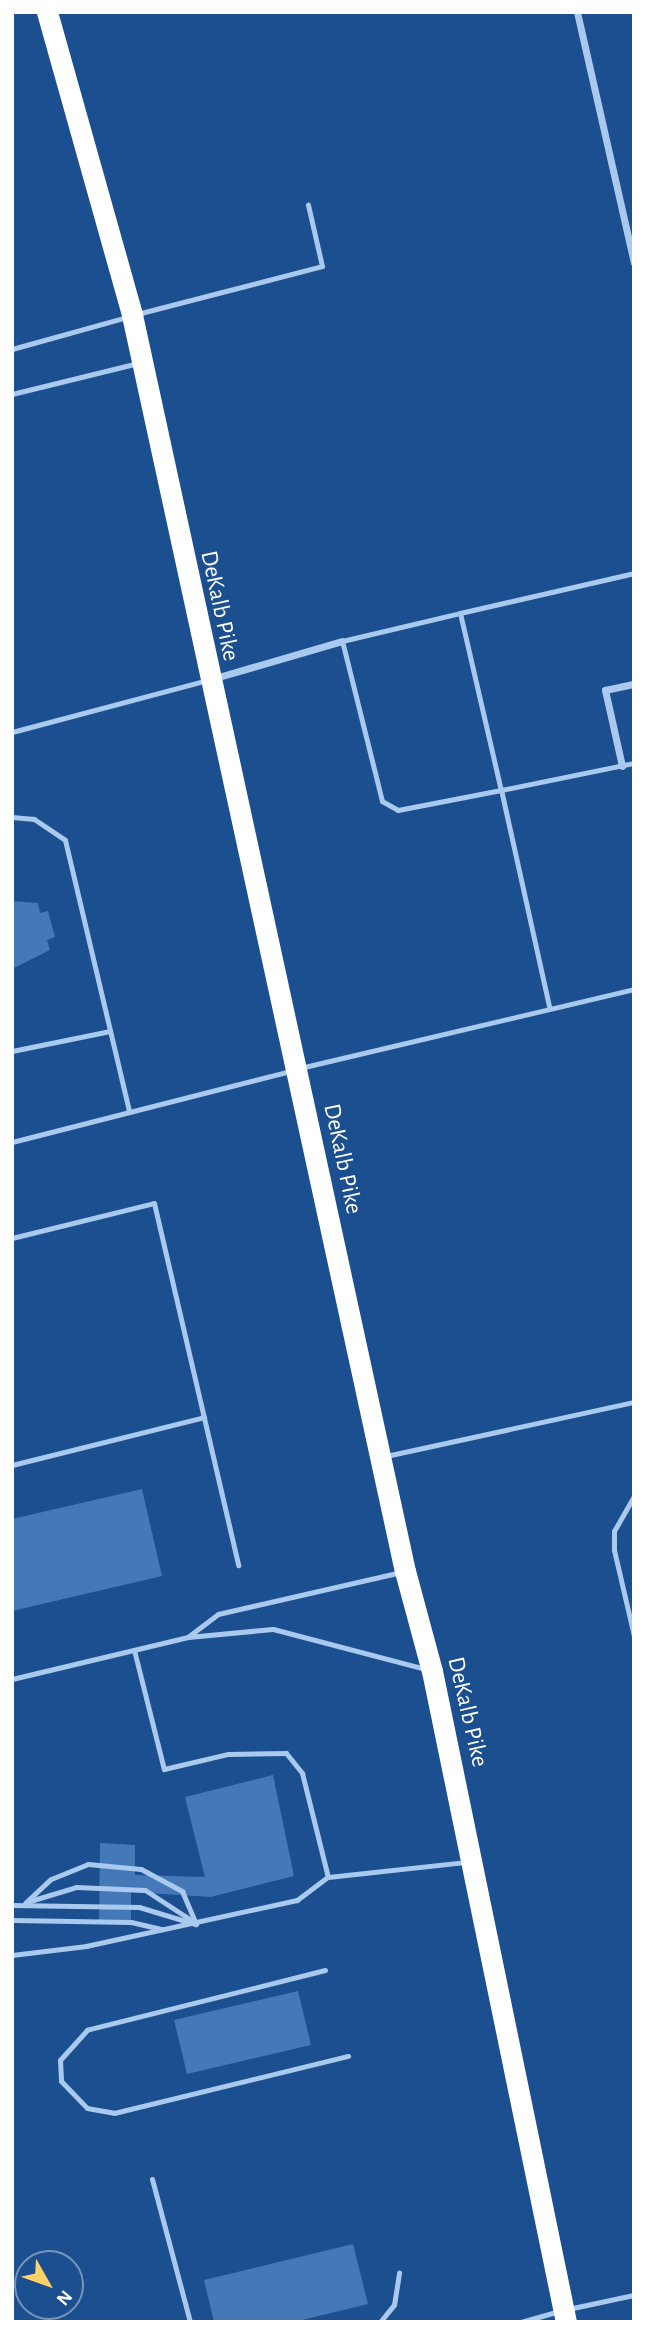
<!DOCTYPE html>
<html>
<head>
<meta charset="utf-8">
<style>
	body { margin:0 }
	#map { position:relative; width:646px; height:2334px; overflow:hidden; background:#1b4f8f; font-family:"Alegreya Sans",sans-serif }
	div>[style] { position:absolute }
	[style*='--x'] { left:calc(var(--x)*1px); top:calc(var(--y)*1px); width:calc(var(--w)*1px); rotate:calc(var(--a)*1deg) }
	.building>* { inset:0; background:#4478b7 }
	.lane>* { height:5px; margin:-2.5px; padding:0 2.5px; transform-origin:2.5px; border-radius:2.5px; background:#a9c9ee }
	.street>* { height:7px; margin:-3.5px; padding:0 3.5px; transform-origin:3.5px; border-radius:3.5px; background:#a9c9ee }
	.highway>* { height:21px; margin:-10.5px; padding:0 10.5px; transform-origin:10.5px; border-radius:10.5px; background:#fff }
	span { translate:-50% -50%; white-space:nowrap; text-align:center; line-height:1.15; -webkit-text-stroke:5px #1b4f8f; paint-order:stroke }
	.street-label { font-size:24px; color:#fff }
	.frame { position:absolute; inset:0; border:14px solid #fff; pointer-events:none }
	.north { position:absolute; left:14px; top:2250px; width:70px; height:70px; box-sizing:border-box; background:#1b4f8f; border:2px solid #7695bc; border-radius:50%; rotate:130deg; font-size:19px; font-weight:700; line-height:28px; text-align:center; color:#fff }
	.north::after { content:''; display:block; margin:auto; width:24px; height:32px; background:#ffd166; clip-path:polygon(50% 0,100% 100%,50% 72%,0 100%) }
</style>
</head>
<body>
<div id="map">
	<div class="building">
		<div style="clip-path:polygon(12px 901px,38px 903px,40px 913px,48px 911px,55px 937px,47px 940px,50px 950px,12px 969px)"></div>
		<div style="clip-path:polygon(142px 1489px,162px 1576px,12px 1611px,12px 1519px)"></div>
		<div style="clip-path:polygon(273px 1775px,294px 1876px,211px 1897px,131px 1892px,131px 1923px,99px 1923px,100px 1843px,135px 1845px,135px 1875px,205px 1877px,185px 1797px)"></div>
		<div style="clip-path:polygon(298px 1991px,311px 2045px,187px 2074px,174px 2020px)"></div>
		<div style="clip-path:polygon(353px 2244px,368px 2304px,294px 2322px,214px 2322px,204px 2280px)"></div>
	</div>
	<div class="lane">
		<div style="--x:137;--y:314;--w:191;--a:-14.5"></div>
		<div style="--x:322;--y:266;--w:63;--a:-102.9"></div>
		<div style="--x:12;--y:349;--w:119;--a:-15.5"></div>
		<div style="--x:12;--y:394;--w:130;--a:-13.8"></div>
		<div style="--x:460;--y:613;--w:182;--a:77"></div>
		<div style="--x:501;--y:790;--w:105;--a:169"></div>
		<div style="--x:398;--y:810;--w:18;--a:-151"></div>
		<div style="--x:382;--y:801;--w:165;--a:-104"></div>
		<div style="--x:342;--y:641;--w:121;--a:-13.3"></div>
		<div style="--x:460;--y:613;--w:179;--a:-12.9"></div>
		<div style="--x:12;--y:732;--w:203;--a:-14.9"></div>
		<div style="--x:12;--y:817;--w:22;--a:5"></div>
		<div style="--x:34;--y:819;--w:37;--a:34"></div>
		<div style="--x:65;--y:840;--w:277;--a:76.7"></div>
		<div style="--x:549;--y:1006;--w:221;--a:-102.5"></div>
		<div style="--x:501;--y:790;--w:136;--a:-11.5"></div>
		<div style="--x:12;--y:1051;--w:100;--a:-11.5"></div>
		<div style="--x:300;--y:1068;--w:343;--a:-13.3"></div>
		<div style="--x:12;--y:1142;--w:287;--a:-14.3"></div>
		<div style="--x:12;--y:1238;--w:146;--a:-13.8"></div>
		<div style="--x:154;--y:1203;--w:372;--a:76.9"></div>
		<div style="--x:386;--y:1456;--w:254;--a:-12.3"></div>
		<div style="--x:12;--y:1465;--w:198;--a:-14"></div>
		<div style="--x:634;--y:1496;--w:40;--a:119.7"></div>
		<div style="--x:614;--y:1531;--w:19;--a:90"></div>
		<div style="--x:614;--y:1550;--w:88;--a:76.9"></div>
		<div style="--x:189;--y:1636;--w:36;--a:-37"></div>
		<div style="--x:218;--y:1614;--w:188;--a:-12.9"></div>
		<div style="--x:134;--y:1650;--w:123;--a:75.9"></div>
		<div style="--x:164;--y:1769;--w:66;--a:-13.2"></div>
		<div style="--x:228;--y:1754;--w:58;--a:-1"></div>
		<div style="--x:286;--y:1753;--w:26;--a:51"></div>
		<div style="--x:302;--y:1773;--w:107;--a:76"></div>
		<div style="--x:12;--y:1679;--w:181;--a:-13.4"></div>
		<div style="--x:188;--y:1637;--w:85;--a:-5.4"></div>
		<div style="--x:273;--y:1629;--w:158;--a:14.7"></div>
		<div style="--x:30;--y:1901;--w:48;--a:-16.9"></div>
		<div style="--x:76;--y:1887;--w:69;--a:2.5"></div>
		<div style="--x:145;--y:1890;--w:59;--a:33.1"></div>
		<div style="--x:25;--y:1903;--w:35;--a:-43"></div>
		<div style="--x:51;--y:1879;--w:40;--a:-22"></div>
		<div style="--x:88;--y:1864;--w:53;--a:5.4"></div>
		<div style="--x:141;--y:1869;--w:47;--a:28.2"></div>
		<div style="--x:182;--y:1891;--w:36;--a:67"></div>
		<div style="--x:12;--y:1905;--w:127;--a:0.9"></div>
		<div style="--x:139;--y:1907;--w:59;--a:16.9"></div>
		<div style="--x:12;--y:1920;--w:119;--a:1"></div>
		<div style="--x:131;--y:1922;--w:32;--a:13"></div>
		<div style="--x:12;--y:1955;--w:75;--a:-6.9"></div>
		<div style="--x:86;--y:1946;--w:216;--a:-12.3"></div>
		<div style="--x:297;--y:1900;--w:39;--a:-37"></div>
		<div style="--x:328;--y:1877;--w:140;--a:-6.2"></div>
		<div style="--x:325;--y:1970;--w:245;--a:165.9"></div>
		<div style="--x:87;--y:2030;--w:40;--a:132"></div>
		<div style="--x:60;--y:2060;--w:21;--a:87"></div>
		<div style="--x:61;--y:2081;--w:37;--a:46"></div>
		<div style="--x:87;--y:2108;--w:27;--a:10"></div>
		<div style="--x:114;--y:2113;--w:241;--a:-13.7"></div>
		<div style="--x:152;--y:2179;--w:148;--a:75.1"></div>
		<div style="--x:568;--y:2309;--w:67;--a:-12"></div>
		<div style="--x:380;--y:2322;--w:22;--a:-51"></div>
		<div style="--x:394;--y:2305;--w:33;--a:-81"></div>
		<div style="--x:521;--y:2322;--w:40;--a:-16"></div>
	</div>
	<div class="street">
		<div style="--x:577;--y:12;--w:257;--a:77.2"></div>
		<div style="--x:215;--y:678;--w:132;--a:-16.2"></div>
		<div style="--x:622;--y:766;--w:78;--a:-102.6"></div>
		<div style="--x:605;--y:690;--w:30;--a:-12"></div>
	</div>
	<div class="highway">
		<div style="--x:47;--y:12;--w:315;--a:74.3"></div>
		<div style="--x:132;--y:315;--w:1285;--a:77.74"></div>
		<div style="--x:405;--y:1571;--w:104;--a:74.9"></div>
		<div style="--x:432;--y:1671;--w:665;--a:78.37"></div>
	</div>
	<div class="street-label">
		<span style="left:219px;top:606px;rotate:78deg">DeKalb Pike</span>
		<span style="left:342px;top:1159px;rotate:78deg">DeKalb Pike</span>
		<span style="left:467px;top:1712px;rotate:77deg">DeKalb Pike</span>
	</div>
	<div class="frame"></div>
	<div class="north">N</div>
</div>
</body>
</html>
